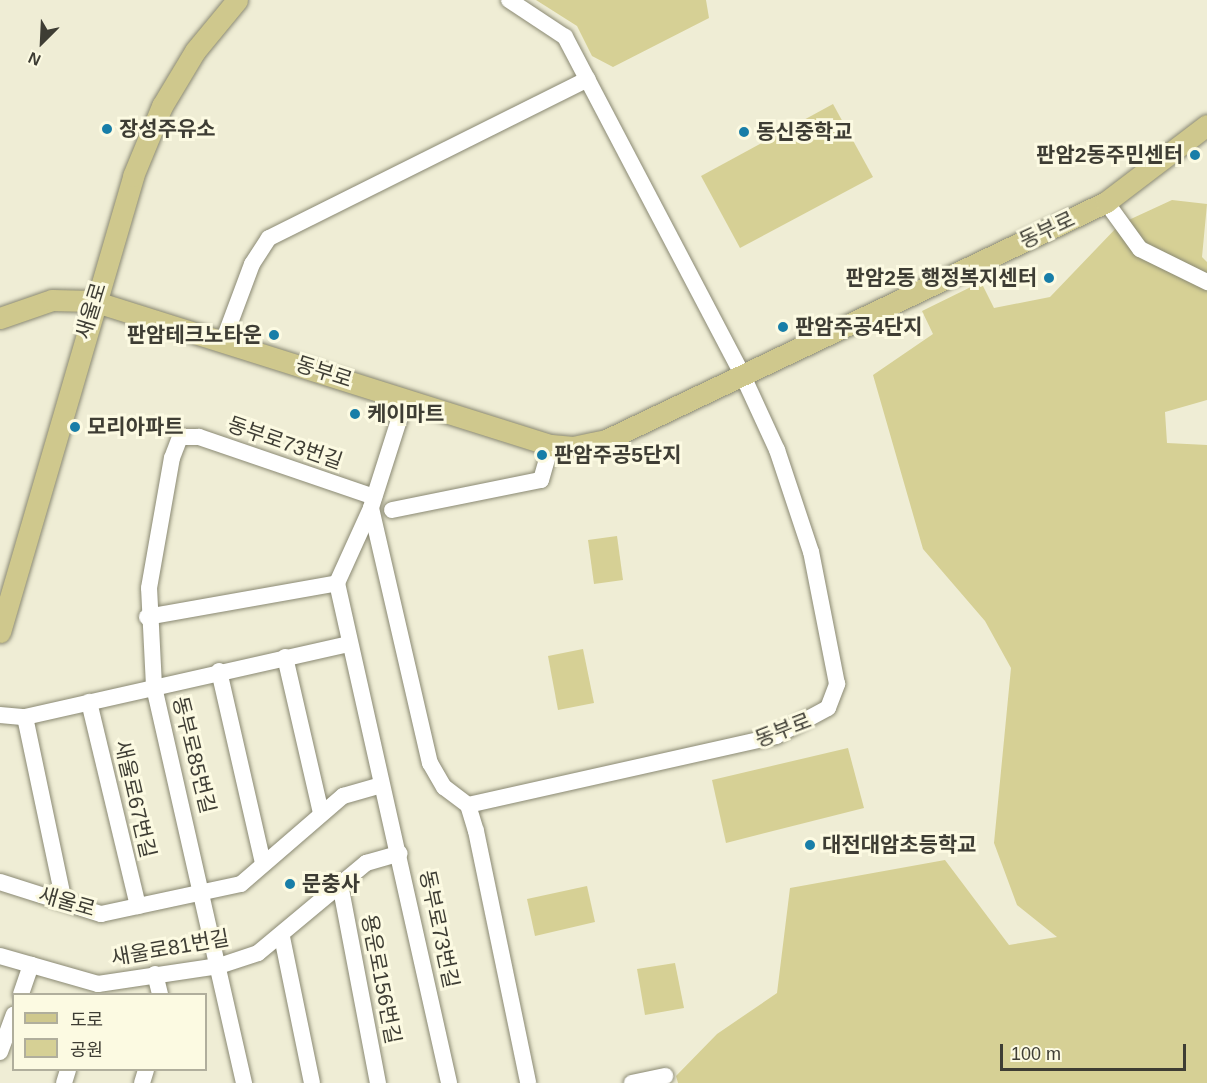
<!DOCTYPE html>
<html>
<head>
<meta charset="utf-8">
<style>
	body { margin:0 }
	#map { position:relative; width:1207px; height:1083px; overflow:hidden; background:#efedd5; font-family:Helvetica,"Noto Sans KR",sans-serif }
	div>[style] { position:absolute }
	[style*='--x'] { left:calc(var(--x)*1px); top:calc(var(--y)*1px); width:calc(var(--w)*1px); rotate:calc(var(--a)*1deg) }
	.green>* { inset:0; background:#d6d095 }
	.roads { filter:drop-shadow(0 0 2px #8a8973) drop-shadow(0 0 2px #8a8973) }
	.minor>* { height:16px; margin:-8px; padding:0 8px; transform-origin:8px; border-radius:8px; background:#fff }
	.major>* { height:21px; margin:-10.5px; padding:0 10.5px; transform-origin:10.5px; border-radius:10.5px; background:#cfc88d }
	.dots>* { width:16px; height:16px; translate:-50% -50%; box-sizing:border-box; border:3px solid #fcfae2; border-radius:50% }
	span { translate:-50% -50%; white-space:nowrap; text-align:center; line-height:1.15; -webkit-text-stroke:6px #fcfae2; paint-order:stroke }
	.poi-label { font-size:21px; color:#3e3d34; font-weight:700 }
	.left { translate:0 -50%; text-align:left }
	.right { translate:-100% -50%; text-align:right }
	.street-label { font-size:21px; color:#3e3d34 }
	.legend { position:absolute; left:12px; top:993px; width:195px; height:78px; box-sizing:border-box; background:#fcfae2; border:2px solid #b0ae9c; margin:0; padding:8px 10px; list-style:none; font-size:18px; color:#3e3d34 }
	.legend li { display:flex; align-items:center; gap:12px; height:30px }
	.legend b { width:30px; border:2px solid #b0ae9c }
	.north { position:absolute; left:12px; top:12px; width:60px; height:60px; -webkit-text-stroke:4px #fcfae2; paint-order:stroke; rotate:204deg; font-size:16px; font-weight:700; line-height:24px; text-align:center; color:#3e3d34 }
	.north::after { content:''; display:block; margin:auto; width:21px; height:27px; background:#3e3d34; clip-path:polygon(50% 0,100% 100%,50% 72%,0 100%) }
	.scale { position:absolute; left:1000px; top:1044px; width:186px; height:27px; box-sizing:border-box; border:3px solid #3e3d34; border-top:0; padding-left:8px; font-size:18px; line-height:21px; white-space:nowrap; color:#3e3d34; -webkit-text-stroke:4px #fcfae2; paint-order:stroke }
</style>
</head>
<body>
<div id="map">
	<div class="green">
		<div style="clip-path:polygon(536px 0,706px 0,709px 18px,613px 67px,592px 56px,577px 26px)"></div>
		<div style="clip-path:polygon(833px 104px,873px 177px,740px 248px,701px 176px)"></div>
		<div style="clip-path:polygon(1172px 200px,1207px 204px,1202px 257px,1207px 262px,1207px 400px,1165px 412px,1167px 443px,1207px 445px,1207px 1083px,678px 1083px,676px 1076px,717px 1034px,777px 993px,790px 888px,945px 860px,1009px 945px,1057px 937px,1017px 905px,994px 843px,1011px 668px,985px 621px,923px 549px,873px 375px,933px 334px,922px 311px,981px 282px,994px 308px,1050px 297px,1120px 224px)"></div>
		<div style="clip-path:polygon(617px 536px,623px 580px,594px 584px,588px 540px)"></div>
		<div style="clip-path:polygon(583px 649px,594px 703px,558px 710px,548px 656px)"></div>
		<div style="clip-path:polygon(848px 748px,864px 808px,726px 843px,712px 780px)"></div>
		<div style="clip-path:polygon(587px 886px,595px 922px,535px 936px,527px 899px)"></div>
		<div style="clip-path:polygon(675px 963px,684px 1008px,645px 1015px,637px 969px)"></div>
	</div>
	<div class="roads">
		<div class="minor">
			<div style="--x:1106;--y:202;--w:58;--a:54.1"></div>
			<div style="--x:1140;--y:249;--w:75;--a:26.2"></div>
			<div style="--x:224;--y:339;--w:80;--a:-69.5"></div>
			<div style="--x:252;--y:264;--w:31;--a:-57"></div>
			<div style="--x:269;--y:238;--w:356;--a:-26.5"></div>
			<div style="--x:406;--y:398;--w:115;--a:107.7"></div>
			<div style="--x:371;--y:508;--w:82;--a:114.4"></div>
			<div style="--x:337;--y:583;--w:512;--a:77.37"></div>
			<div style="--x:371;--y:508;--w:262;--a:77"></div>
			<div style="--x:430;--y:763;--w:28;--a:60"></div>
			<div style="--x:444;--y:787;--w:30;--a:37"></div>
			<div style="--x:468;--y:805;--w:27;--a:73"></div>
			<div style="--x:476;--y:831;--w:257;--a:78.3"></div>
			<div style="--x:392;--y:510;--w:152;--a:-11.4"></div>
			<div style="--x:541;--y:480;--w:36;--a:-74"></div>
			<div style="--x:147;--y:617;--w:193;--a:-10.1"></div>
			<div style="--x:285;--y:657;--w:160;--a:77"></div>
			<div style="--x:219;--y:671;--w:197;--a:77.1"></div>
			<div style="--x:89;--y:702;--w:210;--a:76.5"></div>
			<div style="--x:0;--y:715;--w:25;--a:5"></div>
			<div style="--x:25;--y:717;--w:333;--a:-12.7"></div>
			<div style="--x:25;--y:717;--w:189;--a:78.1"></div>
			<div style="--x:468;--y:805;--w:316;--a:-12.6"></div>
			<div style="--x:776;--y:736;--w:59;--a:-28.3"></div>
			<div style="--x:828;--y:708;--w:26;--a:-69"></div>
			<div style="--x:837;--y:684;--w:135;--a:-101.1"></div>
			<div style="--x:811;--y:552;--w:108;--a:-108.4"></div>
			<div style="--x:777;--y:450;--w:84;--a:-114.7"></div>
			<div style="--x:742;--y:374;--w:381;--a:-117.7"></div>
			<div style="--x:565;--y:37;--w:67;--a:-146.5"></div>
			<div style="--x:0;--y:882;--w:106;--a:17.6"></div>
			<div style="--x:101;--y:914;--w:143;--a:-12.1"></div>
			<div style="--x:241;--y:884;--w:135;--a:-40.8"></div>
			<div style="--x:343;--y:796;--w:40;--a:-16"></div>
			<div style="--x:340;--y:884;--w:203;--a:79.2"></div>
			<div style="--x:282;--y:937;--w:149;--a:78.4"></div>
			<div style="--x:0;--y:956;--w:102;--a:15.9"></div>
			<div style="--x:98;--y:984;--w:122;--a:-8.5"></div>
			<div style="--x:219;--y:966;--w:41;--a:-18.4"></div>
			<div style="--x:258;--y:953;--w:141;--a:-39.8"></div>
			<div style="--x:366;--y:863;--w:35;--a:-16"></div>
			<div style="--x:155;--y:974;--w:21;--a:76"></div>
			<div style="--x:21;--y:994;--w:31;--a:-71"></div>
			<div style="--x:0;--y:1052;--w:40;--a:-69.8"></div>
			<div style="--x:64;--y:1083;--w:14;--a:-73"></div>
			<div style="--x:142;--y:1083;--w:14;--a:-73"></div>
			<div style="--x:244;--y:1083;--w:407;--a:-102.8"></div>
			<div style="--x:154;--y:686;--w:98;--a:-92.9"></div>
			<div style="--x:149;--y:588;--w:132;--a:-80"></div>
			<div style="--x:172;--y:458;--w:22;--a:-69"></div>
			<div style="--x:180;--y:437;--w:19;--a:0"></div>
			<div style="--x:199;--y:437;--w:185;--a:18.9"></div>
			<div style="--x:632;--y:1083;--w:34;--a:-12"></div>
		</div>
		<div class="major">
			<div style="--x:0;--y:318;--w:55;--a:-19.1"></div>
			<div style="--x:52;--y:300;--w:41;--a:1.4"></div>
			<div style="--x:93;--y:301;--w:480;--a:17.5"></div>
			<div style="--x:551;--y:445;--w:22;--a:5"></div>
			<div style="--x:573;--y:447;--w:34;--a:-12"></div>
			<div style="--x:606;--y:440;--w:554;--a:-25.45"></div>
			<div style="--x:1106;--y:202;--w:127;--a:-37.3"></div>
			<div style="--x:0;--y:632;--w:475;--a:-73.7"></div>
			<div style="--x:133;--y:176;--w:76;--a:-67.5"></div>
			<div style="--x:162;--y:106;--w:64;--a:-59"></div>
			<div style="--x:195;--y:51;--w:66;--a:-50.5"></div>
		</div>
	</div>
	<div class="dots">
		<div style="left:107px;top:129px;background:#187ea8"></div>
		<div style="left:744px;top:132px;background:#187ea8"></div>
		<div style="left:1195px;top:155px;background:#187ea8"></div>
		<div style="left:1049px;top:278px;background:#187ea8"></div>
		<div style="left:783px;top:327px;background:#187ea8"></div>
		<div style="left:274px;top:335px;background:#187ea8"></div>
		<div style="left:355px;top:414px;background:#187ea8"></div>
		<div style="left:75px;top:427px;background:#187ea8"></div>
		<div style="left:542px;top:455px;background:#187ea8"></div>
		<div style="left:810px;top:845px;background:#187ea8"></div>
		<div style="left:290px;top:884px;background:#187ea8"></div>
	</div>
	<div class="poi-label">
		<span class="left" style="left:119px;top:129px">장성주유소</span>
		<span class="left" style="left:756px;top:132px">동신중학교</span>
		<span class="right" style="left:1183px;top:155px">판암2동주민센터</span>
		<span class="right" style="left:1037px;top:278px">판암2동 행정복지센터</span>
		<span class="left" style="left:795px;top:327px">판암주공4단지</span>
		<span class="right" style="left:262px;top:335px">판암테크노타운</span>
		<span class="left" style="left:367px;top:414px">케이마트</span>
		<span class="left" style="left:87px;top:427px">모리아파트</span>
		<span class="left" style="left:554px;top:455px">판암주공5단지</span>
		<span class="left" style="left:822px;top:845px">대전대암초등학교</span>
		<span class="left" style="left:302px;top:884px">문충사</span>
	</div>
	<div class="street-label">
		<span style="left:1047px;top:230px;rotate:-25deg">동부로</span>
		<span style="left:91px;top:311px;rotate:-73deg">새울로</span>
		<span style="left:324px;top:372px;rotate:18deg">동부로</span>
		<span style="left:285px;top:443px;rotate:19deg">동부로73번길</span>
		<span style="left:783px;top:730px;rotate:-21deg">동부로</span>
		<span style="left:194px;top:755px;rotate:76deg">동부로85번길</span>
		<span style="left:135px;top:799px;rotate:77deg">새울로67번길</span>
		<span style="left:67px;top:902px;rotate:16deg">새울로</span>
		<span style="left:439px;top:929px;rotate:78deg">동부로73번길</span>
		<span style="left:170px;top:948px;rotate:-10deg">새울로81번길</span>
		<span style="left:381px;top:979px;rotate:79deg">용운로156번길</span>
	</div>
	<ul class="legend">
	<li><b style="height:8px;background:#cfc88d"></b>도로</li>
	<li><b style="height:16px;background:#d6d095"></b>공원</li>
	</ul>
	<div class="north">N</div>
	<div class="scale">100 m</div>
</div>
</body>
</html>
